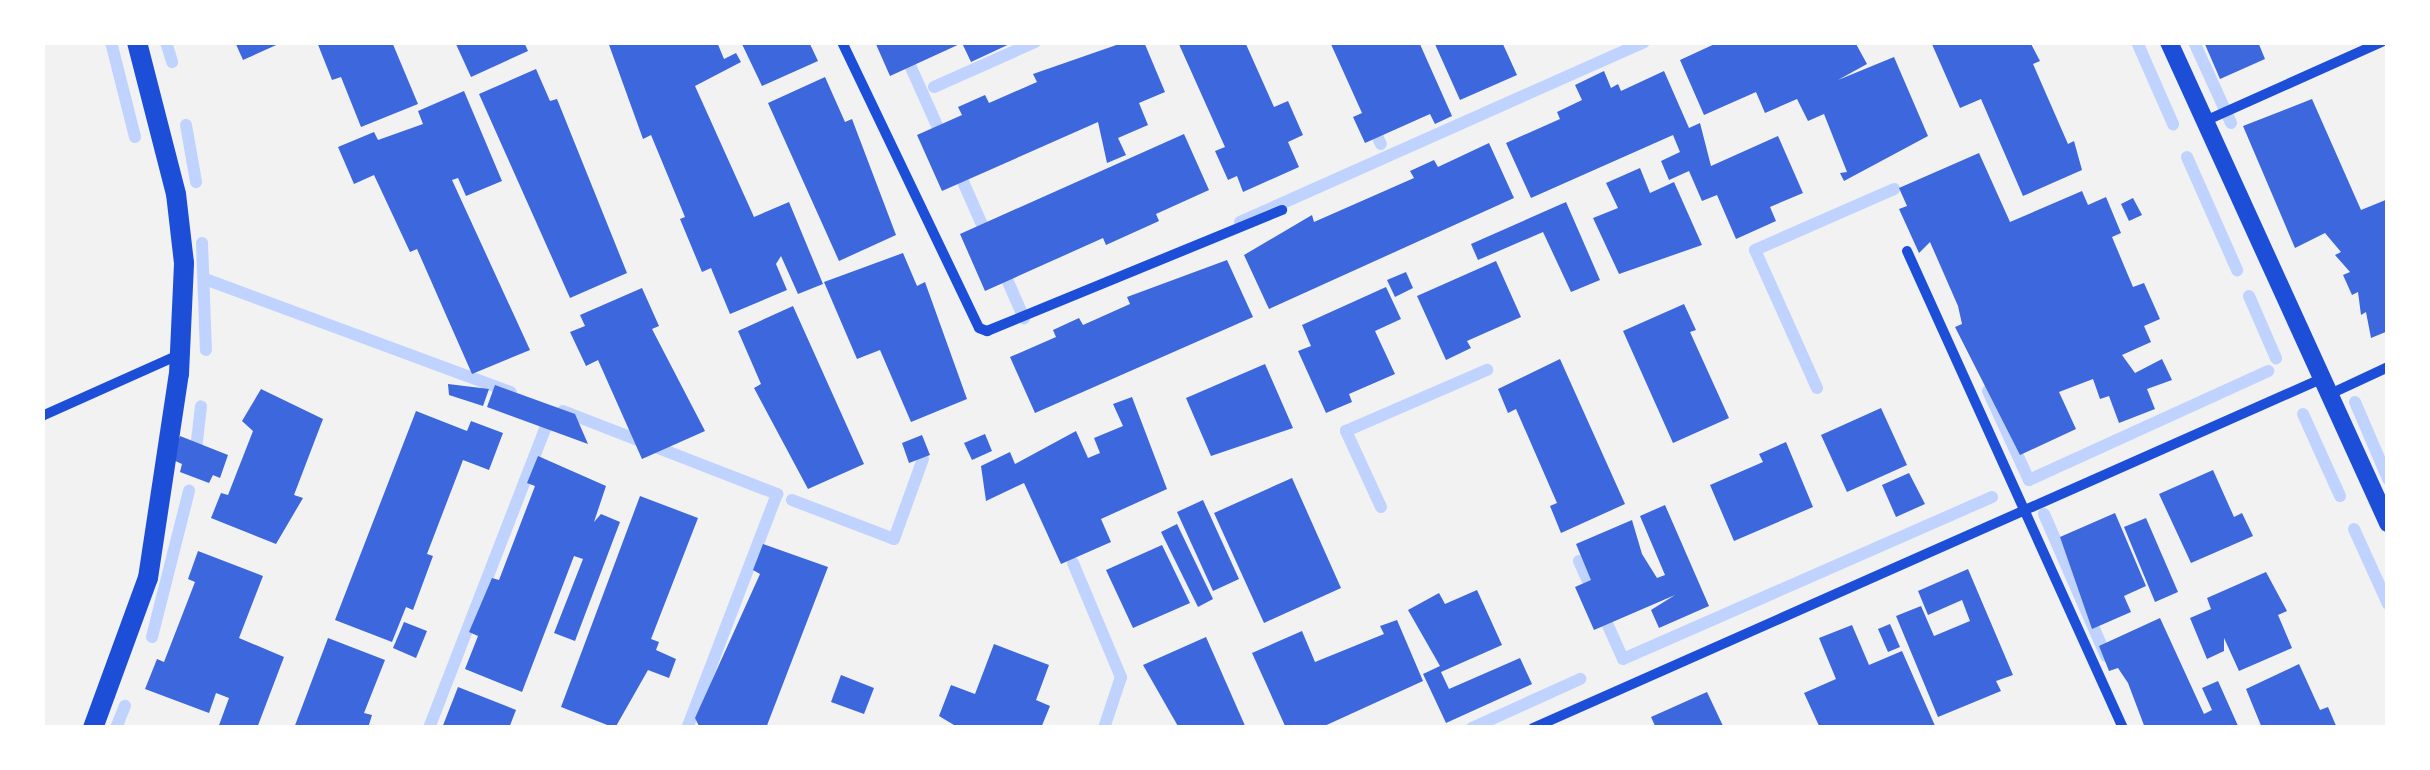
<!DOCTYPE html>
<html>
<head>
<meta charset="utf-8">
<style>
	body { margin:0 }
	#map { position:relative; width:2430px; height:770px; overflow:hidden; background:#f2f2f2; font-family:"Sofia Sans Condensed",sans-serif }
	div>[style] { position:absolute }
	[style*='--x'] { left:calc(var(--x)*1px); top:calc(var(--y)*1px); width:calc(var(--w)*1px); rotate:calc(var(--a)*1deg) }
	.stream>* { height:12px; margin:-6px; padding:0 6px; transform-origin:6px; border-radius:6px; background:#bfd3fe }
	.building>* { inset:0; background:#3d67dc }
	.minor>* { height:10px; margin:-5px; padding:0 5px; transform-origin:5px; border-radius:5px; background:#1d4ed8 }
	.tertiary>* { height:18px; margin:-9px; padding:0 9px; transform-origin:9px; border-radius:9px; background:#1d4ed8 }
	.secondary>* { height:20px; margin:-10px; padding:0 10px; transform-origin:10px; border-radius:10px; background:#1d4ed8 }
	span { translate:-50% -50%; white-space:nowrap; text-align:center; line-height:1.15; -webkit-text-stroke:8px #fff; paint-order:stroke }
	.frame { position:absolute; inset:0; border:45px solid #fff; pointer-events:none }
</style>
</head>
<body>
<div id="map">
	<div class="stream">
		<div style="--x:111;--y:42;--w:98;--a:75.8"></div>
		<div style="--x:166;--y:42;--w:21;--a:73"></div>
		<div style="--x:2137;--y:42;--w:90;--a:66.3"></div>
		<div style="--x:2194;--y:42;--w:89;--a:65.4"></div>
		<div style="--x:905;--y:54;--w:95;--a:65.9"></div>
		<div style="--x:934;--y:87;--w:111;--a:-24"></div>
		<div style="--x:1371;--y:122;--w:24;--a:66"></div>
		<div style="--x:186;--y:125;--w:58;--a:80"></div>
		<div style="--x:2187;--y:157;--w:124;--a:66.1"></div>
		<div style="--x:957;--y:168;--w:74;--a:66.2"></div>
		<div style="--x:1240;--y:222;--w:442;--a:-24"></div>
		<div style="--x:202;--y:243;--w:107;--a:87.9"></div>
		<div style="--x:1002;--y:268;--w:55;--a:66.3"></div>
		<div style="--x:205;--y:279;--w:326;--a:20.3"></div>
		<div style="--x:2249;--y:296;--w:68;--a:66.5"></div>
		<div style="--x:1817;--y:388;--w:151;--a:-114.2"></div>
		<div style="--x:1755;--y:250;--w:152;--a:-23.7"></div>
		<div style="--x:1988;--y:391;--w:98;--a:65.3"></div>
		<div style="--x:2029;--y:480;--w:263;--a:-24.5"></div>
		<div style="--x:2355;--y:402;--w:84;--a:66.8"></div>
		<div style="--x:563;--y:411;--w:230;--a:21.2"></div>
		<div style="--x:777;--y:494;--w:251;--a:111"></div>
		<div style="--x:2303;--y:414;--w:90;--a:65.7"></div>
		<div style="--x:195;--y:458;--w:52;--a:-83.4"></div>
		<div style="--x:792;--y:500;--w:109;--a:20.9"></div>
		<div style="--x:894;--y:539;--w:85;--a:-70.1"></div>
		<div style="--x:1381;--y:507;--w:84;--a:-114.7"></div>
		<div style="--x:1346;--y:431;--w:154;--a:-23.4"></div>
		<div style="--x:2044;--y:514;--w:155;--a:66.4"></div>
		<div style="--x:2354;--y:529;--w:82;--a:65.6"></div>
		<div style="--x:1579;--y:561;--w:107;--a:65.8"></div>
		<div style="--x:1623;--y:659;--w:403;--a:-23.7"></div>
		<div style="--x:1073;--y:563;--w:124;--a:67.2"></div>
		<div style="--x:1121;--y:677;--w:54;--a:108.4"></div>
		<div style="--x:152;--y:637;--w:151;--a:-75.8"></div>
		<div style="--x:116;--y:728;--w:24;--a:-68"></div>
		<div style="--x:429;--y:728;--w:338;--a:-68.8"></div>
		<div style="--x:1472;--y:728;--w:119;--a:-24.4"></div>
	</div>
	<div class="building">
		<div style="clip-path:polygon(235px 42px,283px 42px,243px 60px)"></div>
		<div style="clip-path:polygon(317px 42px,392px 42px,418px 104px,361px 127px,341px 77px,332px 80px)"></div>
		<div style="clip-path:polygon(455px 42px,524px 42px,528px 51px,471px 77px)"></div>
		<div style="clip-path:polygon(608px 42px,717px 42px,724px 59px,736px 53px,741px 62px,695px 86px,754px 217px,789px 202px,823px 284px,798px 294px,781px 256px,776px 264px,787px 290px,730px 314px,711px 268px,702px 272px,680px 219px,685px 217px,651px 135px,643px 139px)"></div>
		<div style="clip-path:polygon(741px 42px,809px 42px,818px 61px,762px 86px)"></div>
		<div style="clip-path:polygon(875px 42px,1014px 42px,971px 62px,962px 43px,890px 76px)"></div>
		<div style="clip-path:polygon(1125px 42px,1144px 42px,1165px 92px,1139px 103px,1148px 125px,1118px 138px,1126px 155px,1107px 163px,1098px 122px,942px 191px,917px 135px,962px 115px,958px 107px,985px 95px,989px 103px,1037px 82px,1033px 74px)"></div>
		<div style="clip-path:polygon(1178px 42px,1245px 42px,1274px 107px,1288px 101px,1303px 135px,1288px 142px,1299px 167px,1243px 192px,1237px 176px,1228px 180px,1215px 151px,1225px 147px)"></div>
		<div style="clip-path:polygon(1330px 42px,1419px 42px,1452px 116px,1435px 124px,1430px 114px,1365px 143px,1353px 117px,1362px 113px)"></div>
		<div style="clip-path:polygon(1434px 42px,1502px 42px,1517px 75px,1460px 100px)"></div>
		<div style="clip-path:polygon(1719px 42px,1855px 42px,1867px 64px,1838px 80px,1894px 57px,1928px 136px,1844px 181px,1840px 173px,1847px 172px,1824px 114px,1808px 121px,1797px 99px,1765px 113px,1756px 92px,1704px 115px,1680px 60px)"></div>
		<div style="clip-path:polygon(1931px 42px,2030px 42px,2040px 61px,2033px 64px,2068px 144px,2074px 141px,2082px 170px,2023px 196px,1981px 99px,1960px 108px)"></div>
		<div style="clip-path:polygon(2204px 42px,2258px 42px,2265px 59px,2220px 79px)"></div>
		<div style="clip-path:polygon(536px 69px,550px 101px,557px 99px,627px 273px,570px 298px,479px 94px)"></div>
		<div style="clip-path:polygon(1604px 71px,1611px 88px,1618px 84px,1621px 91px,1664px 71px,1689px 128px,1700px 123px,1711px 166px,1778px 136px,1803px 193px,1770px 207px,1776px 221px,1736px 239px,1717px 195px,1702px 201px,1689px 171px,1669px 180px,1661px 161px,1680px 152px,1673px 135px,1531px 198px,1506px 143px,1560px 119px,1557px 112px,1582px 100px,1575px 85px)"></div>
		<div style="clip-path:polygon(825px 77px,845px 122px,852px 119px,896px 235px,839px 261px,768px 103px)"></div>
		<div style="clip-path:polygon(464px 91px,502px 181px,466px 196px,458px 178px,452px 180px,530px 350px,472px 374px,417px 249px,410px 252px,374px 175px,354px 184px,338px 147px,374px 132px,378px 140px,423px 124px,418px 111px)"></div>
		<div style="clip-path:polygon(2312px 99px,2361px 210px,2388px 199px,2388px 331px,2371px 338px,2366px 312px,2361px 315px,2358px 292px,2352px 295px,2343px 275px,2350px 272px,2335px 255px,2341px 252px,2325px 233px,2295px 248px,2243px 126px)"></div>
		<div style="clip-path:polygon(1184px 134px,1209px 190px,1156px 214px,1159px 221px,1106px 245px,1103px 238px,985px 291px,960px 234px)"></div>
		<div style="clip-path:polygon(1489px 143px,1514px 198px,1269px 309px,1244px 255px,1312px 215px,1314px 222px,1414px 178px,1410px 171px,1434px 160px,1438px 167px)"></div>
		<div style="clip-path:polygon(1979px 153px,2010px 222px,2082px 191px,2088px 205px,2106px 197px,2121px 233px,2112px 237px,2133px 287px,2144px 283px,2160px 319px,2144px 326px,2151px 342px,2122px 355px,2135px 373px,2162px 359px,2172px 380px,2147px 389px,2155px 409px,2119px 423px,2109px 396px,2100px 399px,2093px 379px,2059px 392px,2076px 429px,2020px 455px,1955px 327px,1962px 324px,1958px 306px,1930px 242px,1919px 253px,1899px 209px,1907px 206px,1899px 188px)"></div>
		<div style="clip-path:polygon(1640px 168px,1650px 193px,1674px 182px,1702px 245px,1619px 274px,1593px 218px,1618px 208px,1606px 183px)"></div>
		<div style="clip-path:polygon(2133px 198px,2142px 215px,2129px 221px,2121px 204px)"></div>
		<div style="clip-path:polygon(1566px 202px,1600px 280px,1571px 292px,1543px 232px,1478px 260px,1471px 244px)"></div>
		<div style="clip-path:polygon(903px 253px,917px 286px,925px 282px,967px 399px,911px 422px,880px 350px,857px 359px,824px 282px)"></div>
		<div style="clip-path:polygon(1227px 260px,1253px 317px,1035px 413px,1010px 357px,1056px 337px,1053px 330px,1079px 318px,1083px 325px,1130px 304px,1127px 297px)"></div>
		<div style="clip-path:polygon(1496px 261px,1521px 317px,1467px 341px,1471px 348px,1446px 360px,1417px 296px)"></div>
		<div style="clip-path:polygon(1406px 272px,1413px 288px,1395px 297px,1387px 280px)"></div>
		<div style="clip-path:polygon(1386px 287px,1401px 319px,1375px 331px,1395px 374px,1349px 394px,1352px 402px,1326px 413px,1298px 351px,1311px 346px,1302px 325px)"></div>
		<div style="clip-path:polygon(642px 288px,659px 326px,652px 329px,705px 431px,642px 459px,598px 360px,586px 366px,570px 332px,585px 326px,580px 315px)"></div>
		<div style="clip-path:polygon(1684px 304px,1696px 330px,1690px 332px,1729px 418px,1673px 443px,1623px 331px)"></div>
		<div style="clip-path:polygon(793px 306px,864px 464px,808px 489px,754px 388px,761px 384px,738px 331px)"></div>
		<div style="clip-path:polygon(1560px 359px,1625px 504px,1561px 533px,1550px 506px,1557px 503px,1516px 409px,1508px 413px,1498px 389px)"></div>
		<div style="clip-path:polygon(1265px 364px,1293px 428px,1211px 456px,1186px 398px)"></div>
		<div style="clip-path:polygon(448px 384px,489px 389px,483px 406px,449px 395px)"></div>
		<div style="clip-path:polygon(495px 385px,575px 414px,588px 444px,487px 407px)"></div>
		<div style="clip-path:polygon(261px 389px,323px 419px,294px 495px,303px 498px,276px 544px,211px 518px,221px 493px,228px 495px,253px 431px,242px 421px)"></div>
		<div style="clip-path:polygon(1132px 397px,1167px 489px,1101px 519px,1111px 542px,1061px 564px,1024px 483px,986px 501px,981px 466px,1010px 452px,1015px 464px,1076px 431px,1088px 458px,1100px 453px,1094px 438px,1123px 426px,1113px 404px)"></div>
		<div style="clip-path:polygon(1881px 408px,1907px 465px,1847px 492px,1821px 435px)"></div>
		<div style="clip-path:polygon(416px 411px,467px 431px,471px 421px,503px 433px,489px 470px,463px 460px,427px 554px,433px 556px,413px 610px,406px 607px,392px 642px,335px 620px)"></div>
		<div style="clip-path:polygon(985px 434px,992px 451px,972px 460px,964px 443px)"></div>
		<div style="clip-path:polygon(922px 435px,930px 455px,909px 463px,902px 443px)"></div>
		<div style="clip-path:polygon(180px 436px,228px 455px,220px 478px,213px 475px,209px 483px,180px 472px,182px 464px,171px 459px)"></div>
		<div style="clip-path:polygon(1786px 442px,1813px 507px,1734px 541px,1710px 485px,1763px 462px,1759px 454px)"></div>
		<div style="clip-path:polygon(538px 456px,606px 486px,594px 522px,601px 514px,620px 522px,575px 641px,554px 633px,583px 559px,574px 556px,522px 692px,465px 669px,478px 636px,469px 632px,492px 578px,499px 580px,535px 486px,527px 483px)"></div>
		<div style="clip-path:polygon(2213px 470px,2234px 517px,2242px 513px,2253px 536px,2191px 563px,2159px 494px)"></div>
		<div style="clip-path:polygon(1909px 473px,1925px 504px,1896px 517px,1882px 485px)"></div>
		<div style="clip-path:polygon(1292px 478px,1341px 588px,1264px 623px,1214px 513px)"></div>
		<div style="clip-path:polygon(640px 496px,698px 518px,651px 639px,659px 642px,656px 650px,676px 659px,669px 678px,648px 670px,615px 728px,561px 707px)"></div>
		<div style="clip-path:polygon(1203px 500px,1239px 579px,1213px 591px,1177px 512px)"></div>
		<div style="clip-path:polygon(1665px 505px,1709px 606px,1659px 628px,1651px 610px,1675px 595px,1594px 630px,1575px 587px,1591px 580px,1576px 544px,1632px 520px,1642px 554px,1657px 578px,1665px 575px,1640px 516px)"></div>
		<div style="clip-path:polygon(2115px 513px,2146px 586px,2124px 596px,2131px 612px,2092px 629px,2060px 537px)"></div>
		<div style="clip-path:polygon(2146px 518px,2178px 592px,2155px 602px,2124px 527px)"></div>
		<div style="clip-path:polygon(1177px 524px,1213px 599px,1198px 607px,1161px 532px)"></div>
		<div style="clip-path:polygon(763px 544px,828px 567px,766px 728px,700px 728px,695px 718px,760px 574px,753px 570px)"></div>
		<div style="clip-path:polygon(1162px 545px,1190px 603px,1133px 628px,1106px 570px)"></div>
		<div style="clip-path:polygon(198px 551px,263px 576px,239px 638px,284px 657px,257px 728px,218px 728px,229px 698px,216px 693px,209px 713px,145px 689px,157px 659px,164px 662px,195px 582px,188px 579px)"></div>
		<div style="clip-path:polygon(1968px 569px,2013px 675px,1996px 681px,2001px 691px,1938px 717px,1896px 616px,1921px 606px,1934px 636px,1970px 621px,1962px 600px,1928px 615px,1918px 591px)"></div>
		<div style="clip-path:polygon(2266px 572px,2287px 611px,2278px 615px,2292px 648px,2239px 671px,2224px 638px,2224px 651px,2207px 659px,2190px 618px,2211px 609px,2207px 598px)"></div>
		<div style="clip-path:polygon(1477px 590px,1502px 645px,1441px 672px,1449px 689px,1520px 658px,1532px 684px,1446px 723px,1423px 674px,1440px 666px,1408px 610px,1439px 593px,1445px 604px)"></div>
		<div style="clip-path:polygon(2160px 618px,2204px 714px,2212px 710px,2202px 688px,2218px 681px,2239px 728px,2145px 728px,2128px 683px,2118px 668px,2109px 671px,2099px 646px)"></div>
		<div style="clip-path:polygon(1397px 620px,1423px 681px,1320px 728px,1286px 728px,1252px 653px,1302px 631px,1315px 662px,1384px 634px,1380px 626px)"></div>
		<div style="clip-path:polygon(404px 622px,427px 631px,416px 658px,393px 648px)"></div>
		<div style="clip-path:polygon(1890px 624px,1900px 647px,1888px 652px,1878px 629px)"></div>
		<div style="clip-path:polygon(1852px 625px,1869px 665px,1902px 651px,1936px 728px,1820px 728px,1804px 693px,1836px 679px,1819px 638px)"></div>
		<div style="clip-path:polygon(1206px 637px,1246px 728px,1179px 728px,1143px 665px)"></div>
		<div style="clip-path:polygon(328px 638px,385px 660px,364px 713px,372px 715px,368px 728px,294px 728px)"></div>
		<div style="clip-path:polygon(994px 644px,1049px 665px,1036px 700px,1050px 706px,1041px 728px,959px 728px,939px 716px,951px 685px,975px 694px)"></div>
		<div style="clip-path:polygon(2299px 664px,2320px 710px,2328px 707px,2337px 728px,2262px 728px,2246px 689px)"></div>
		<div style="clip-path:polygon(841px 675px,874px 688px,864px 714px,831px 702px)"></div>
		<div style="clip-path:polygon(458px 687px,516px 710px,509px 728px,442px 728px)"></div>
		<div style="clip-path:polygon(1707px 692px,1724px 728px,1656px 728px,1651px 717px)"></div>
	</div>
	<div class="minor">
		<div style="--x:842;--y:42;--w:317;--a:64.4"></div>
		<div style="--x:979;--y:328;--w:9;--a:21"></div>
		<div style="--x:987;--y:331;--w:319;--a:-22.3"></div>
		<div style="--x:2205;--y:121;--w:194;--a:-24.1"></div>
		<div style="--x:1907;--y:251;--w:524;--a:65.64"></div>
		<div style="--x:2328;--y:395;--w:66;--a:-25"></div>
		<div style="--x:42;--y:416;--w:147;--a:-24.1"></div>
		<div style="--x:1533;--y:728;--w:862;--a:-23.89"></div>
	</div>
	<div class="tertiary">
		<div style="--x:2169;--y:42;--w:529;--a:65.52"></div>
	</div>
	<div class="secondary">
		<div style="--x:93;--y:728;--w:160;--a:-69.9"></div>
		<div style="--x:148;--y:578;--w:206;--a:-81.4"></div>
		<div style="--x:179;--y:374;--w:111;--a:-87.4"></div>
		<div style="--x:184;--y:263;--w:69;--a:-96.6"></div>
		<div style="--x:176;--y:194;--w:157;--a:-104.4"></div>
	</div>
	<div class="frame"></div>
</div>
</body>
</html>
